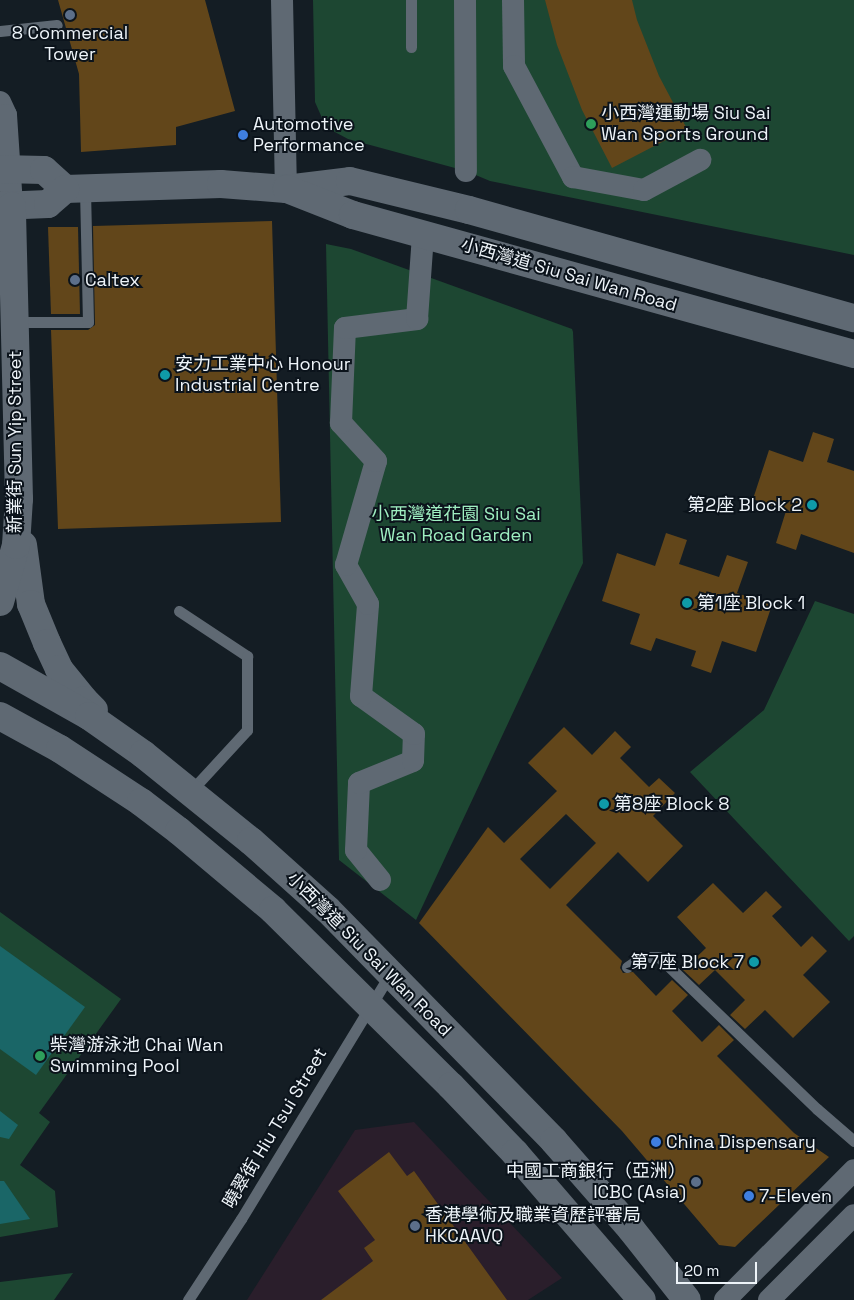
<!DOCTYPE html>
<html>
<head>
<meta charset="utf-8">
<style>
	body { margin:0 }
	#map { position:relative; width:854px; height:1300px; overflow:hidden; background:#141d24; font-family:"Space Grotesk","Noto Sans TC",sans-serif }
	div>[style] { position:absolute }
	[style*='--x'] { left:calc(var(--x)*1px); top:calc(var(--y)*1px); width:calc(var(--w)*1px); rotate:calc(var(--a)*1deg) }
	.education>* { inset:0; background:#2a1e2b }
	.green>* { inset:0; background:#1d4732 }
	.water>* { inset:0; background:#1a6667 }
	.building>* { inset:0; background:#62461a }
	.lane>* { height:11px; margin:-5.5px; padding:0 5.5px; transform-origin:5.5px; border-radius:5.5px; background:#5f6973 }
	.street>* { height:22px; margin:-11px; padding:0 11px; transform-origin:11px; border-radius:11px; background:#5f6973 }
	.secondary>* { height:28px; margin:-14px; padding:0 14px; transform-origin:14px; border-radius:14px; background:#5f6973 }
	.dots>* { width:14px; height:14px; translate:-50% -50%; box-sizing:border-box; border:2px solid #0b131b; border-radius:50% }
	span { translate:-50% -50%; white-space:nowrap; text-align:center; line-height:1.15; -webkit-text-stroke:4px #0b131b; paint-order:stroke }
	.poi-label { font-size:18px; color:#eef4f9 }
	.left { translate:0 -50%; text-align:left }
	.right { translate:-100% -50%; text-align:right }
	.street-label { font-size:18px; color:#eef4f9 }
	.park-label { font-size:18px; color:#9fefc1 }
	.scale { position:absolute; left:676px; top:1262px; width:81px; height:22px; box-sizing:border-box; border:2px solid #eef4f9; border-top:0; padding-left:6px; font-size:15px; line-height:18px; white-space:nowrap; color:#eef4f9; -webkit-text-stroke:4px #0b131b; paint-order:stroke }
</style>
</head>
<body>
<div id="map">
	<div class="education">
		<div style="clip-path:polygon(414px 1122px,562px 1278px,528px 1300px,247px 1300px,355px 1130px)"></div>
	</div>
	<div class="green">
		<div style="clip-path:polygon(313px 0,854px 0,854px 255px,490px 181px,466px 171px,348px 139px,333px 131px,322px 118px,315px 102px)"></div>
		<div style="clip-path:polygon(326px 244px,351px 249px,572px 329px,573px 332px,583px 563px,416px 920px,339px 860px)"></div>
		<div style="clip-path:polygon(815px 601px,854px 614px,854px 936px,849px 941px,690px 772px,764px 710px)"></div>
		<div style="clip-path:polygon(0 912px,121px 999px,39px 1113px,50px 1122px,20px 1165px,55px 1191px,58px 1227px,0 1237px)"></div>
		<div style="clip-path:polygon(73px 1273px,54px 1300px,0 1300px,0 1282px)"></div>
	</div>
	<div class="water">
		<div style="clip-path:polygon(0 946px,85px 1007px,36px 1075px,0 1049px)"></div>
		<div style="clip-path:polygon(0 1111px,18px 1125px,9px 1139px,0 1137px)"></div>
		<div style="clip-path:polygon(0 1181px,4px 1181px,30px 1219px,0 1224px)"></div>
	</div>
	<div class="building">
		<div style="clip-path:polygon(58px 0,205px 0,235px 111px,176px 127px,176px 145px,81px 152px,79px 74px)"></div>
		<div style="clip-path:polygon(545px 0,632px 0,637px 20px,659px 76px,687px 129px,612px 168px,582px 110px,557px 45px)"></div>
		<div style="clip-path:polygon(272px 221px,281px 522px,58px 529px,51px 330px,88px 330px,95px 325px,93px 226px)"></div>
		<div style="clip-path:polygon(48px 227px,78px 227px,80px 314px,51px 314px)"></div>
		<div style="clip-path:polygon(813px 432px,834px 439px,827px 462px,854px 471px,854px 553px,801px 534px,796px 550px,776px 543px,786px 511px,753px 499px,769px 450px,803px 462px)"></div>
		<div style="clip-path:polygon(666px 533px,687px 540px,679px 564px,719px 577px,727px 555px,748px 562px,737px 593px,772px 605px,756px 652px,722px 641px,711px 673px,691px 666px,696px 651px,656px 638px,651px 651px,630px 644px,640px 614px,602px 601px,617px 553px,655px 566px)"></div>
		<div style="clip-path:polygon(evenodd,564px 727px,592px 755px,615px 731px,631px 747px,620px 758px,649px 787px,659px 778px,675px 793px,653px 816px,683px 846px,648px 882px,618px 852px,566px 905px,622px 961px,620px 968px,623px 973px,633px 972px,656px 996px,672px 980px,688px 995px,672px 1011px,702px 1042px,719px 1025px,734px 1040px,717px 1056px,794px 1133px,829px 1157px,735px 1247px,719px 1245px,622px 1131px,419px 923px,488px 827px,504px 843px,557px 791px,528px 763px,564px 727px,566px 814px,596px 843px,550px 889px,520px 859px,566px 814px)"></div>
		<div style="clip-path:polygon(713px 883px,743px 913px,766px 891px,782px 907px,772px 916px,801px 947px,812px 936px,827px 951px,803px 975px,830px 1002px,793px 1038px,765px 1010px,745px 1029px,730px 1015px,745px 1000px,715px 970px,699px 985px,683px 970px,706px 948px,677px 917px)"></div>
		<div style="clip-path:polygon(389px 1152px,407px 1176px,414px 1171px,507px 1300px,321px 1300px,373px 1261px,364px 1248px,375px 1240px,338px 1191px)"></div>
	</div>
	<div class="lane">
		<div style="--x:411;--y:0;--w:47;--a:90"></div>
		<div style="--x:0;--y:31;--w:57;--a:-6"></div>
		<div style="--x:15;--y:322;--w:73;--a:0"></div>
		<div style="--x:88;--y:322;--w:133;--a:-91.3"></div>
		<div style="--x:179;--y:611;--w:82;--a:33.5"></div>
		<div style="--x:247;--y:656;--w:74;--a:90"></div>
		<div style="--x:247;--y:730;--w:83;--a:132.6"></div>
		<div style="--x:627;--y:967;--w:18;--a:-34"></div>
		<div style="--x:642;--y:957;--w:17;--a:0"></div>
		<div style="--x:659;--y:957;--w:219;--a:43.9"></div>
		<div style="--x:817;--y:1109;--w:49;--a:40.9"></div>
		<div style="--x:188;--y:1300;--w:97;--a:-56.8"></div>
		<div style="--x:241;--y:1219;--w:287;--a:-58.7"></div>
	</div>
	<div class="street">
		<div style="--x:282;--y:0;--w:189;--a:88.8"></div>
		<div style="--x:465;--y:0;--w:171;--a:89.7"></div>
		<div style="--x:513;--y:0;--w:66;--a:89.1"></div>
		<div style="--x:514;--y:66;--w:126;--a:62"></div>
		<div style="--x:573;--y:177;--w:72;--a:10.4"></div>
		<div style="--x:644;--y:190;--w:64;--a:-28.2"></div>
		<div style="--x:0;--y:102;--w:14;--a:65"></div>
		<div style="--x:6;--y:115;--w:91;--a:86.2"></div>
		<div style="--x:380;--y:880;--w:38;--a:-129"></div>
		<div style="--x:356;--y:850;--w:67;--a:-87.4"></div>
		<div style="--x:359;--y:783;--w:58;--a:-22.2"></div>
		<div style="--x:413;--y:761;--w:27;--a:-88"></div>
		<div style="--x:414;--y:734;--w:65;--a:-144.4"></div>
		<div style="--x:361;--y:696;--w:92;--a:-85.6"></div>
		<div style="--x:368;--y:604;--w:45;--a:-119.4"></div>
		<div style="--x:346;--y:565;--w:108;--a:-73.9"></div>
		<div style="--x:376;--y:461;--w:52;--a:-132.6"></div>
		<div style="--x:341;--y:423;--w:95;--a:-87.6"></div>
		<div style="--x:345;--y:328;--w:73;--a:-7.1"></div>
		<div style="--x:417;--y:319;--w:84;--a:-85.9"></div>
		<div style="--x:725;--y:1300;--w:183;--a:-45.2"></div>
		<div style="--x:769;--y:1300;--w:120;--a:-45"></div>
	</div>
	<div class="secondary">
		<div style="--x:0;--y:169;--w:44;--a:1.3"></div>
		<div style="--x:44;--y:170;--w:28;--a:42"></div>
		<div style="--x:65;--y:189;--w:156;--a:-1.8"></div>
		<div style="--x:221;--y:184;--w:65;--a:4.4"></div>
		<div style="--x:286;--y:189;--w:64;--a:-7.1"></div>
		<div style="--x:350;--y:181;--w:122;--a:13.7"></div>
		<div style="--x:469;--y:210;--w:400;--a:15.7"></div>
		<div style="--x:287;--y:189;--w:71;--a:21.5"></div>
		<div style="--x:353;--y:215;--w:520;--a:15.51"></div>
		<div style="--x:0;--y:206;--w:48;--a:-2.4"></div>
		<div style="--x:48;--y:204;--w:23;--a:-41"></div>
		<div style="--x:23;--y:545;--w:60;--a:82.3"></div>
		<div style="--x:31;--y:604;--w:42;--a:67.7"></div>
		<div style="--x:47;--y:643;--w:29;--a:65"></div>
		<div style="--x:59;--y:669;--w:40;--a:51"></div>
		<div style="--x:84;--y:700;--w:14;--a:45"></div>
		<div style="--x:0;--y:602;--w:59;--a:-74.3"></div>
		<div style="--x:16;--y:545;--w:46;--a:-86.3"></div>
		<div style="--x:19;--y:499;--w:293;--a:-91.4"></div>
		<div style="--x:0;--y:666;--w:102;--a:29.3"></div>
		<div style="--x:89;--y:716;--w:66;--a:35.1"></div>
		<div style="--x:143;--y:754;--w:139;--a:38.9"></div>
		<div style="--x:251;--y:841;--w:103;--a:41.9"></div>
		<div style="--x:328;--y:910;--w:323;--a:45.6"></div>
		<div style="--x:554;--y:1141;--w:117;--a:48.8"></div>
		<div style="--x:631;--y:1229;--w:90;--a:51.7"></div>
		<div style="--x:0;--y:716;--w:68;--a:28.8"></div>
		<div style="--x:60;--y:749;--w:97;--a:33.2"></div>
		<div style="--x:141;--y:802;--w:48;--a:37.3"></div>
		<div style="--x:179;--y:831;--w:123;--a:40"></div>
		<div style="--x:273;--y:910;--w:250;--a:44.7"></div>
		<div style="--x:451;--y:1086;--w:93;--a:46.3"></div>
		<div style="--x:515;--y:1153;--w:194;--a:49.2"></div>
	</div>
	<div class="dots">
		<div style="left:70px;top:15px;background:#5c6f8a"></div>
		<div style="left:591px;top:124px;background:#2e9e5b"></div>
		<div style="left:243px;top:135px;background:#3f7fe0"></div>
		<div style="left:75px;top:280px;background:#5c6f8a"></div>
		<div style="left:165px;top:375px;background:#0f9aa8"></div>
		<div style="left:812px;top:505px;background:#0f9aa8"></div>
		<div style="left:687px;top:603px;background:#0f9aa8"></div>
		<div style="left:604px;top:804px;background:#0f9aa8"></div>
		<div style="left:754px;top:962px;background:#0f9aa8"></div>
		<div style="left:40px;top:1056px;background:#2e9e5b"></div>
		<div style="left:656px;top:1142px;background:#3f7fe0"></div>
		<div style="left:696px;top:1182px;background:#5c6f8a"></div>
		<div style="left:749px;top:1196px;background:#3f7fe0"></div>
		<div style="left:415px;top:1226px;background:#5c6f8a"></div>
	</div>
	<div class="poi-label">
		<span style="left:70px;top:44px">8 Commercial<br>Tower</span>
		<span class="left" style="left:601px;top:124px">小西灣運動場 Siu Sai<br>Wan Sports Ground</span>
		<span class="left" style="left:253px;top:135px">Automotive<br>Performance</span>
		<span class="left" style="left:85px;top:280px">Caltex</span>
		<span class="left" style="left:175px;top:375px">安力工業中心 Honour<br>Industrial Centre</span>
		<span class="right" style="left:802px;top:505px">第2座 Block 2</span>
		<span class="left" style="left:697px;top:603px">第1座 Block 1</span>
		<span class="left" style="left:614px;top:804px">第8座 Block 8</span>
		<span class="right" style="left:744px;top:962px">第7座 Block 7</span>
		<span class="left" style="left:50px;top:1056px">柴灣游泳池 Chai Wan<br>Swimming Pool</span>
		<span class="left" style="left:666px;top:1142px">China Dispensary</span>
		<span class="right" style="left:686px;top:1182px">中國工商銀行（亞洲）<br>ICBC (Asia)</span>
		<span class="left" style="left:759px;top:1196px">7-Eleven</span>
		<span class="left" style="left:425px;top:1226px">香港學術及職業資歷評審局<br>HKCAAVQ</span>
	</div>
	<div class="street-label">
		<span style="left:569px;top:275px;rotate:16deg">小西灣道 Siu Sai Wan Road</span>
		<span style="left:15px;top:442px;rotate:-90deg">新業街 Sun Yip Street</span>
		<span style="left:369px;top:954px;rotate:45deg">小西灣道 Siu Sai Wan Road</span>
		<span style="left:275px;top:1128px;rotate:-59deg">曉翠街 Hiu Tsui Street</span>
	</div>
	<div class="park-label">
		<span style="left:456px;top:525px">小西灣道花園 Siu Sai<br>Wan Road Garden</span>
	</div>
	<div class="scale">20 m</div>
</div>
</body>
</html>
